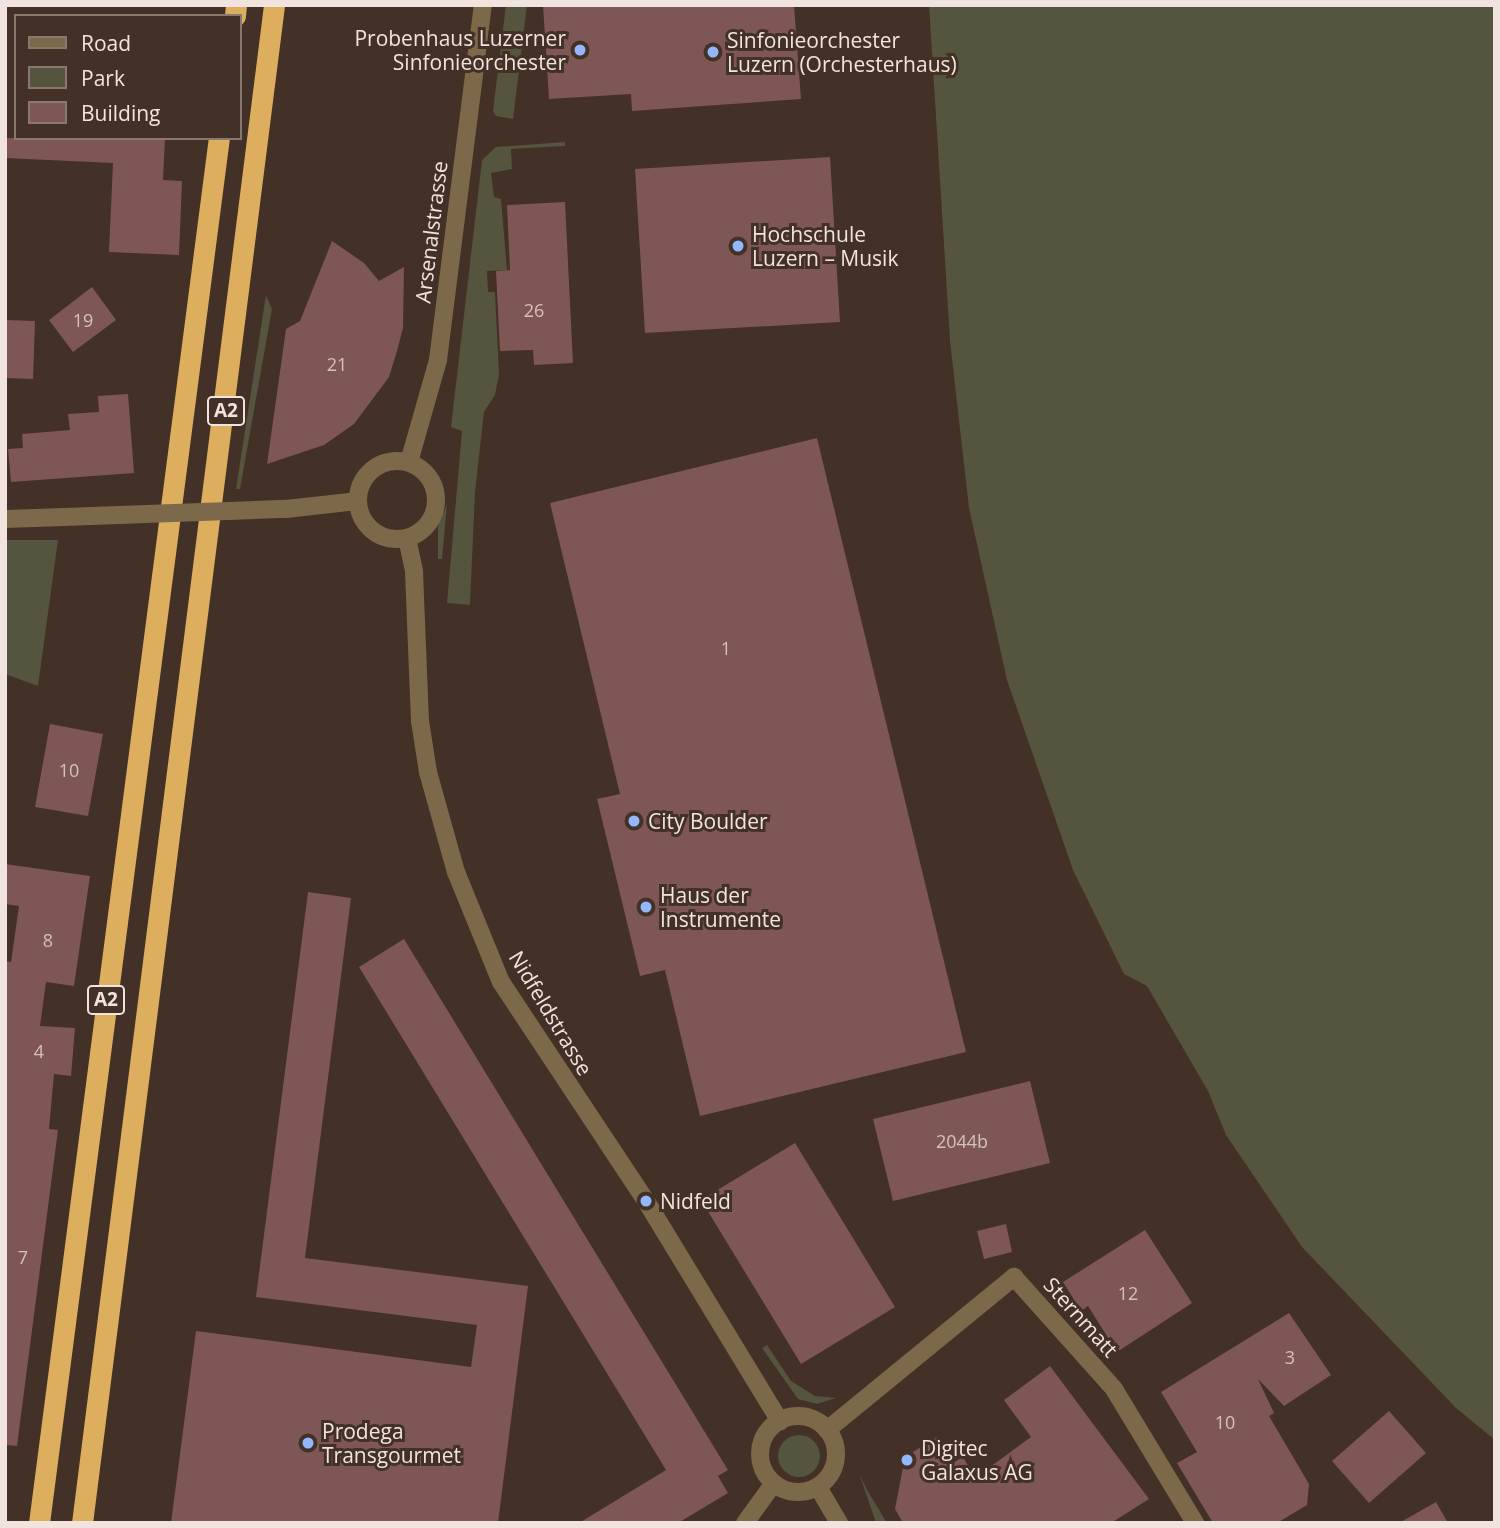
<!DOCTYPE html>
<html>
<head>
<meta charset="utf-8">
<style>
	body { margin:0 }
	#map { position:relative; width:1500px; height:1528px; overflow:hidden; background:#433026; font-family:"Open Sans",sans-serif }
	div>[style] { position:absolute }
	[style*='--x'] { left:calc(var(--x)*1px); top:calc(var(--y)*1px); width:calc(var(--w)*1px); rotate:calc(var(--a)*1deg) }
	.green>* { inset:0; background:#54543f }
	.round { border-radius:50% }
	.building>* { inset:0; background:#7e5655 }
	.minor>* { height:18px; margin:-9px; padding:0 9px; transform-origin:9px; border-radius:9px; background:#7c694a }
	.tertiary>* { height:18px; margin:-9px; padding:0 9px; transform-origin:9px; border-radius:9px; background:#7c694a }
	.tertiary>.ring { margin:-9px; padding:0; box-sizing:content-box; background:none; border:18px solid #7c694a; border-radius:50% }
	.motorway>* { height:21px; margin:-10.5px; padding:0 10.5px; transform-origin:10.5px; border-radius:10.5px; background:#ddae5e }
	.minor-bridge>* { height:18px; margin:-9px; padding:0 9px; transform-origin:9px; border-radius:9px; background:#7c694a }
	.dots>* { width:19px; height:19px; translate:-50% -50%; box-sizing:border-box; border:4px solid #433026; border-radius:50% }
	span { translate:-50% -50%; white-space:nowrap; text-align:center; line-height:1.15; -webkit-text-stroke:6px #433026; paint-order:stroke }
	.number-label { font-size:18px; color:#d4c0bc }
	.number-label span { -webkit-text-stroke-width:0 }
	.shield-label span { padding:2px 5px; background:#433026; border:2px solid; border-radius:5px; -webkit-text-stroke-width:0 }
	.shield-label { font-size:19px; color:#f1e4de; font-weight:700 }
	.poi-label { font-size:21px; color:#f1e4de }
	.right { translate:-100% -50%; text-align:right }
	.left { translate:0 -50%; text-align:left }
	.street-label { font-size:21px; color:#f1e4de }
	.frame { position:absolute; inset:0; border:7px solid #f1e4de; pointer-events:none }
	.legend { position:absolute; left:14px; top:14px; width:228px; height:126px; box-sizing:border-box; background:#433026; border:2px solid #897870; margin:0; padding:9px 12px; list-style:none; font-size:21px; color:#f1e4de }
	.legend li { display:flex; align-items:center; gap:14px; height:35px }
	.legend b { width:35px; border:2px solid #897870 }
</style>
</head>
<body>
<div id="map">
	<div class="green">
		<div style="clip-path:polygon(506px 5px,527px 5px,513px 119px,496px 116px,493px 111px)"></div>
		<div style="clip-path:polygon(929px 5px,1495px 5px,1495px 1440px,1456px 1408px,1302px 1247px,1226px 1135px,1208px 1091px,1147px 986px,1124px 974px,1073px 870px,1007px 680px,969px 508px,950px 341px)"></div>
		<div style="clip-path:polygon(565px 142px,565px 146px,511px 149px,512px 169px,491px 173px,494px 197px,501px 199px,507px 270px,487px 271px,488px 292px,495px 292px,499px 374px,495px 395px,484px 412px,475px 492px,470px 605px,447px 603px,462px 431px,451px 427px,482px 160px,496px 147px)"></div>
		<div style="clip-path:polygon(266px 295px,272px 309px,240px 489px,236px 489px)"></div>
		<div style="clip-path:polygon(447px 504px,442px 559px,438px 559px,438px 526px)"></div>
		<div style="clip-path:polygon(5px 540px,58px 540px,38px 686px,5px 674px)"></div>
		<div style="clip-path:polygon(767px 1345px,791px 1381px,815px 1396px,836px 1398px,817px 1404px,798px 1399px,762px 1348px)"></div>
		<div class="round" style="left:778px;top:1435px;width:42px;height:42px"></div>
		<div style="clip-path:polygon(859px 1473px,867px 1490px,887px 1523px,876px 1523px)"></div>
	</div>
	<div class="building">
		<div style="clip-path:polygon(543px 5px,794px 5px,801px 99px,632px 111px,631px 94px,549px 99px)"></div>
		<div style="clip-path:polygon(5px 138px,165px 138px,163px 180px,182px 181px,179px 255px,109px 252px,113px 163px,5px 158px)"></div>
		<div style="clip-path:polygon(830px 157px,840px 322px,645px 333px,635px 169px)"></div>
		<div style="clip-path:polygon(565px 202px,573px 363px,534px 365px,533px 350px,500px 351px,496px 271px,510px 270px,507px 205px)"></div>
		<div style="clip-path:polygon(332px 241px,364px 263px,379px 281px,404px 267px,403px 328px,397px 351px,389px 377px,354px 424px,324px 445px,267px 464px,286px 329px,300px 321px)"></div>
		<div style="clip-path:polygon(92px 287px,116px 320px,73px 352px,49px 320px)"></div>
		<div style="clip-path:polygon(5px 320px,35px 321px,33px 379px,5px 378px)"></div>
		<div style="clip-path:polygon(128px 394px,134px 473px,11px 482px,8px 449px,23px 448px,22px 434px,70px 430px,68px 414px,99px 412px,98px 396px)"></div>
		<div style="clip-path:polygon(817px 438px,966px 1052px,700px 1116px,665px 970px,640px 976px,597px 799px,620px 794px,550px 503px)"></div>
		<div style="clip-path:polygon(50px 724px,103px 734px,88px 816px,35px 807px)"></div>
		<div style="clip-path:polygon(5px 864px,90px 876px,74px 986px,46px 982px,40px 1026px,75px 1028px,71px 1076px,54px 1074px,49px 1129px,58px 1130px,17px 1446px,5px 1445px,5px 961px,11px 962px,19px 906px,5px 904px)"></div>
		<div style="clip-path:polygon(308px 892px,351px 898px,305px 1258px,528px 1286px,498px 1523px,171px 1523px,196px 1331px,471px 1367px,477px 1325px,256px 1297px)"></div>
		<div style="clip-path:polygon(404px 939px,728px 1470px,718px 1476px,728px 1493px,678px 1523px,579px 1523px,666px 1470px,359px 967px)"></div>
		<div style="clip-path:polygon(1030px 1081px,1050px 1163px,893px 1201px,873px 1119px)"></div>
		<div style="clip-path:polygon(795px 1143px,895px 1307px,801px 1364px,701px 1200px)"></div>
		<div style="clip-path:polygon(1006px 1224px,1012px 1252px,984px 1259px,977px 1231px)"></div>
		<div style="clip-path:polygon(1145px 1230px,1192px 1303px,1117px 1352px,1088px 1306px,1081px 1311px,1063px 1282px)"></div>
		<div style="clip-path:polygon(1289px 1313px,1331px 1375px,1284px 1406px,1258px 1379px,1274px 1413px,1269px 1416px,1309px 1484px,1307px 1505px,1277px 1523px,1213px 1523px,1177px 1463px,1197px 1452px,1161px 1392px)"></div>
		<div style="clip-path:polygon(1050px 1366px,1149px 1499px,1111px 1523px,903px 1523px,895px 1509px,905px 1457px,937px 1437px,953px 1463px,963px 1457px,975px 1478px,1031px 1437px,1004px 1400px)"></div>
		<div style="clip-path:polygon(1389px 1411px,1426px 1453px,1369px 1503px,1332px 1461px)"></div>
		<div style="clip-path:polygon(1436px 1502px,1448px 1523px,1399px 1523px)"></div>
	</div>
	<div class="minor">
		<div style="--x:286;--y:509;--w:71;--a:-6.4"></div>
		<div style="--x:5;--y:519;--w:59;--a:-1.9"></div>
		<div style="--x:827;--y:1430;--w:242;--a:-39.3"></div>
		<div style="--x:1014;--y:1277;--w:150;--a:48.2"></div>
		<div style="--x:1114;--y:1389;--w:157;--a:58.8"></div>
		<div style="--x:745;--y:1523;--w:49;--a:-54.1"></div>
	</div>
	<div class="tertiary">
		<div class="ring" style="left:358px;top:461px;width:60px;height:60px"></div>
		<div style="--x:409;--y:462;--w:106;--a:-74.1"></div>
		<div style="--x:438;--y:360;--w:358;--a:-82.8"></div>
		<div style="--x:407;--y:538;--w:35;--a:78"></div>
		<div style="--x:414;--y:572;--w:149;--a:87.7"></div>
		<div style="--x:420;--y:721;--w:52;--a:81.1"></div>
		<div style="--x:428;--y:772;--w:104;--a:74.4"></div>
		<div style="--x:456;--y:872;--w:119;--a:67.8"></div>
		<div style="--x:501;--y:982;--w:263;--a:56.5"></div>
		<div style="--x:646;--y:1201;--w:258;--a:58.7"></div>
		<div class="ring" style="left:760px;top:1416px;width:58px;height:58px"></div>
		<div style="--x:818;--y:1487;--w:42;--a:59.7"></div>
	</div>
	<div class="motorway">
		<div style="--x:235;--y:16;--w:11;--a:-85"></div>
		<div style="--x:39;--y:1523;--w:1397;--a:-82.6"></div>
		<div style="--x:82;--y:1523;--w:1530;--a:-82.79"></div>
	</div>
	<div class="minor-bridge">
		<div style="--x:64;--y:517;--w:222;--a:-2.1"></div>
	</div>
	<div class="dots">
		<div style="left:580px;top:50px;background:#92b7fd"></div>
		<div style="left:713px;top:52px;background:#92b7fd"></div>
		<div style="left:738px;top:246px;background:#92b7fd"></div>
		<div style="left:634px;top:821px;background:#92b7fd"></div>
		<div style="left:646px;top:907px;background:#92b7fd"></div>
		<div style="left:646px;top:1201px;background:#92b7fd"></div>
		<div style="left:308px;top:1443px;background:#92b7fd"></div>
		<div style="left:907px;top:1460px;background:#92b7fd"></div>
	</div>
	<div class="number-label">
		<span style="left:534px;top:310px">26</span>
		<span style="left:83px;top:320px">19</span>
		<span style="left:337px;top:364px">21</span>
		<span style="left:726px;top:648px">1</span>
		<span style="left:69px;top:770px">10</span>
		<span style="left:48px;top:940px">8</span>
		<span style="left:39px;top:1051px">4</span>
		<span style="left:962px;top:1141px">2044b</span>
		<span style="left:23px;top:1257px">7</span>
		<span style="left:1128px;top:1293px">12</span>
		<span style="left:1290px;top:1357px">3</span>
		<span style="left:1225px;top:1422px">10</span>
	</div>
	<div class="shield-label">
		<span style="left:226px;top:411px">A2</span>
		<span style="left:106px;top:1000px">A2</span>
	</div>
	<div class="poi-label">
		<span class="right" style="left:566px;top:50px">Probenhaus Luzerner<br>Sinfonieorchester</span>
		<span class="left" style="left:727px;top:52px">Sinfonieorchester<br>Luzern (Orchesterhaus)</span>
		<span class="left" style="left:752px;top:246px">Hochschule<br>Luzern – Musik</span>
		<span class="left" style="left:648px;top:821px">City Boulder</span>
		<span class="left" style="left:660px;top:907px">Haus der<br>Instrumente</span>
		<span class="left" style="left:660px;top:1201px">Nidfeld</span>
		<span class="left" style="left:322px;top:1443px">Prodega<br>Transgourmet</span>
		<span class="left" style="left:921px;top:1460px">Digitec<br>Galaxus AG</span>
	</div>
	<div class="street-label">
		<span style="left:431px;top:232px;rotate:-83deg">Arsenalstrasse</span>
		<span style="left:551px;top:1013px;rotate:59deg">Nidfeldstrasse</span>
		<span style="left:1081px;top:1317px;rotate:48deg">Sternmatt</span>
	</div>
	<div class="frame"></div>
	<ul class="legend">
	<li><b style="height:9px;background:#7c694a"></b>Road</li>
	<li><b style="height:19px;background:#54543f"></b>Park</li>
	<li><b style="height:19px;background:#7e5655"></b>Building</li>
	</ul>
</div>
</body>
</html>
